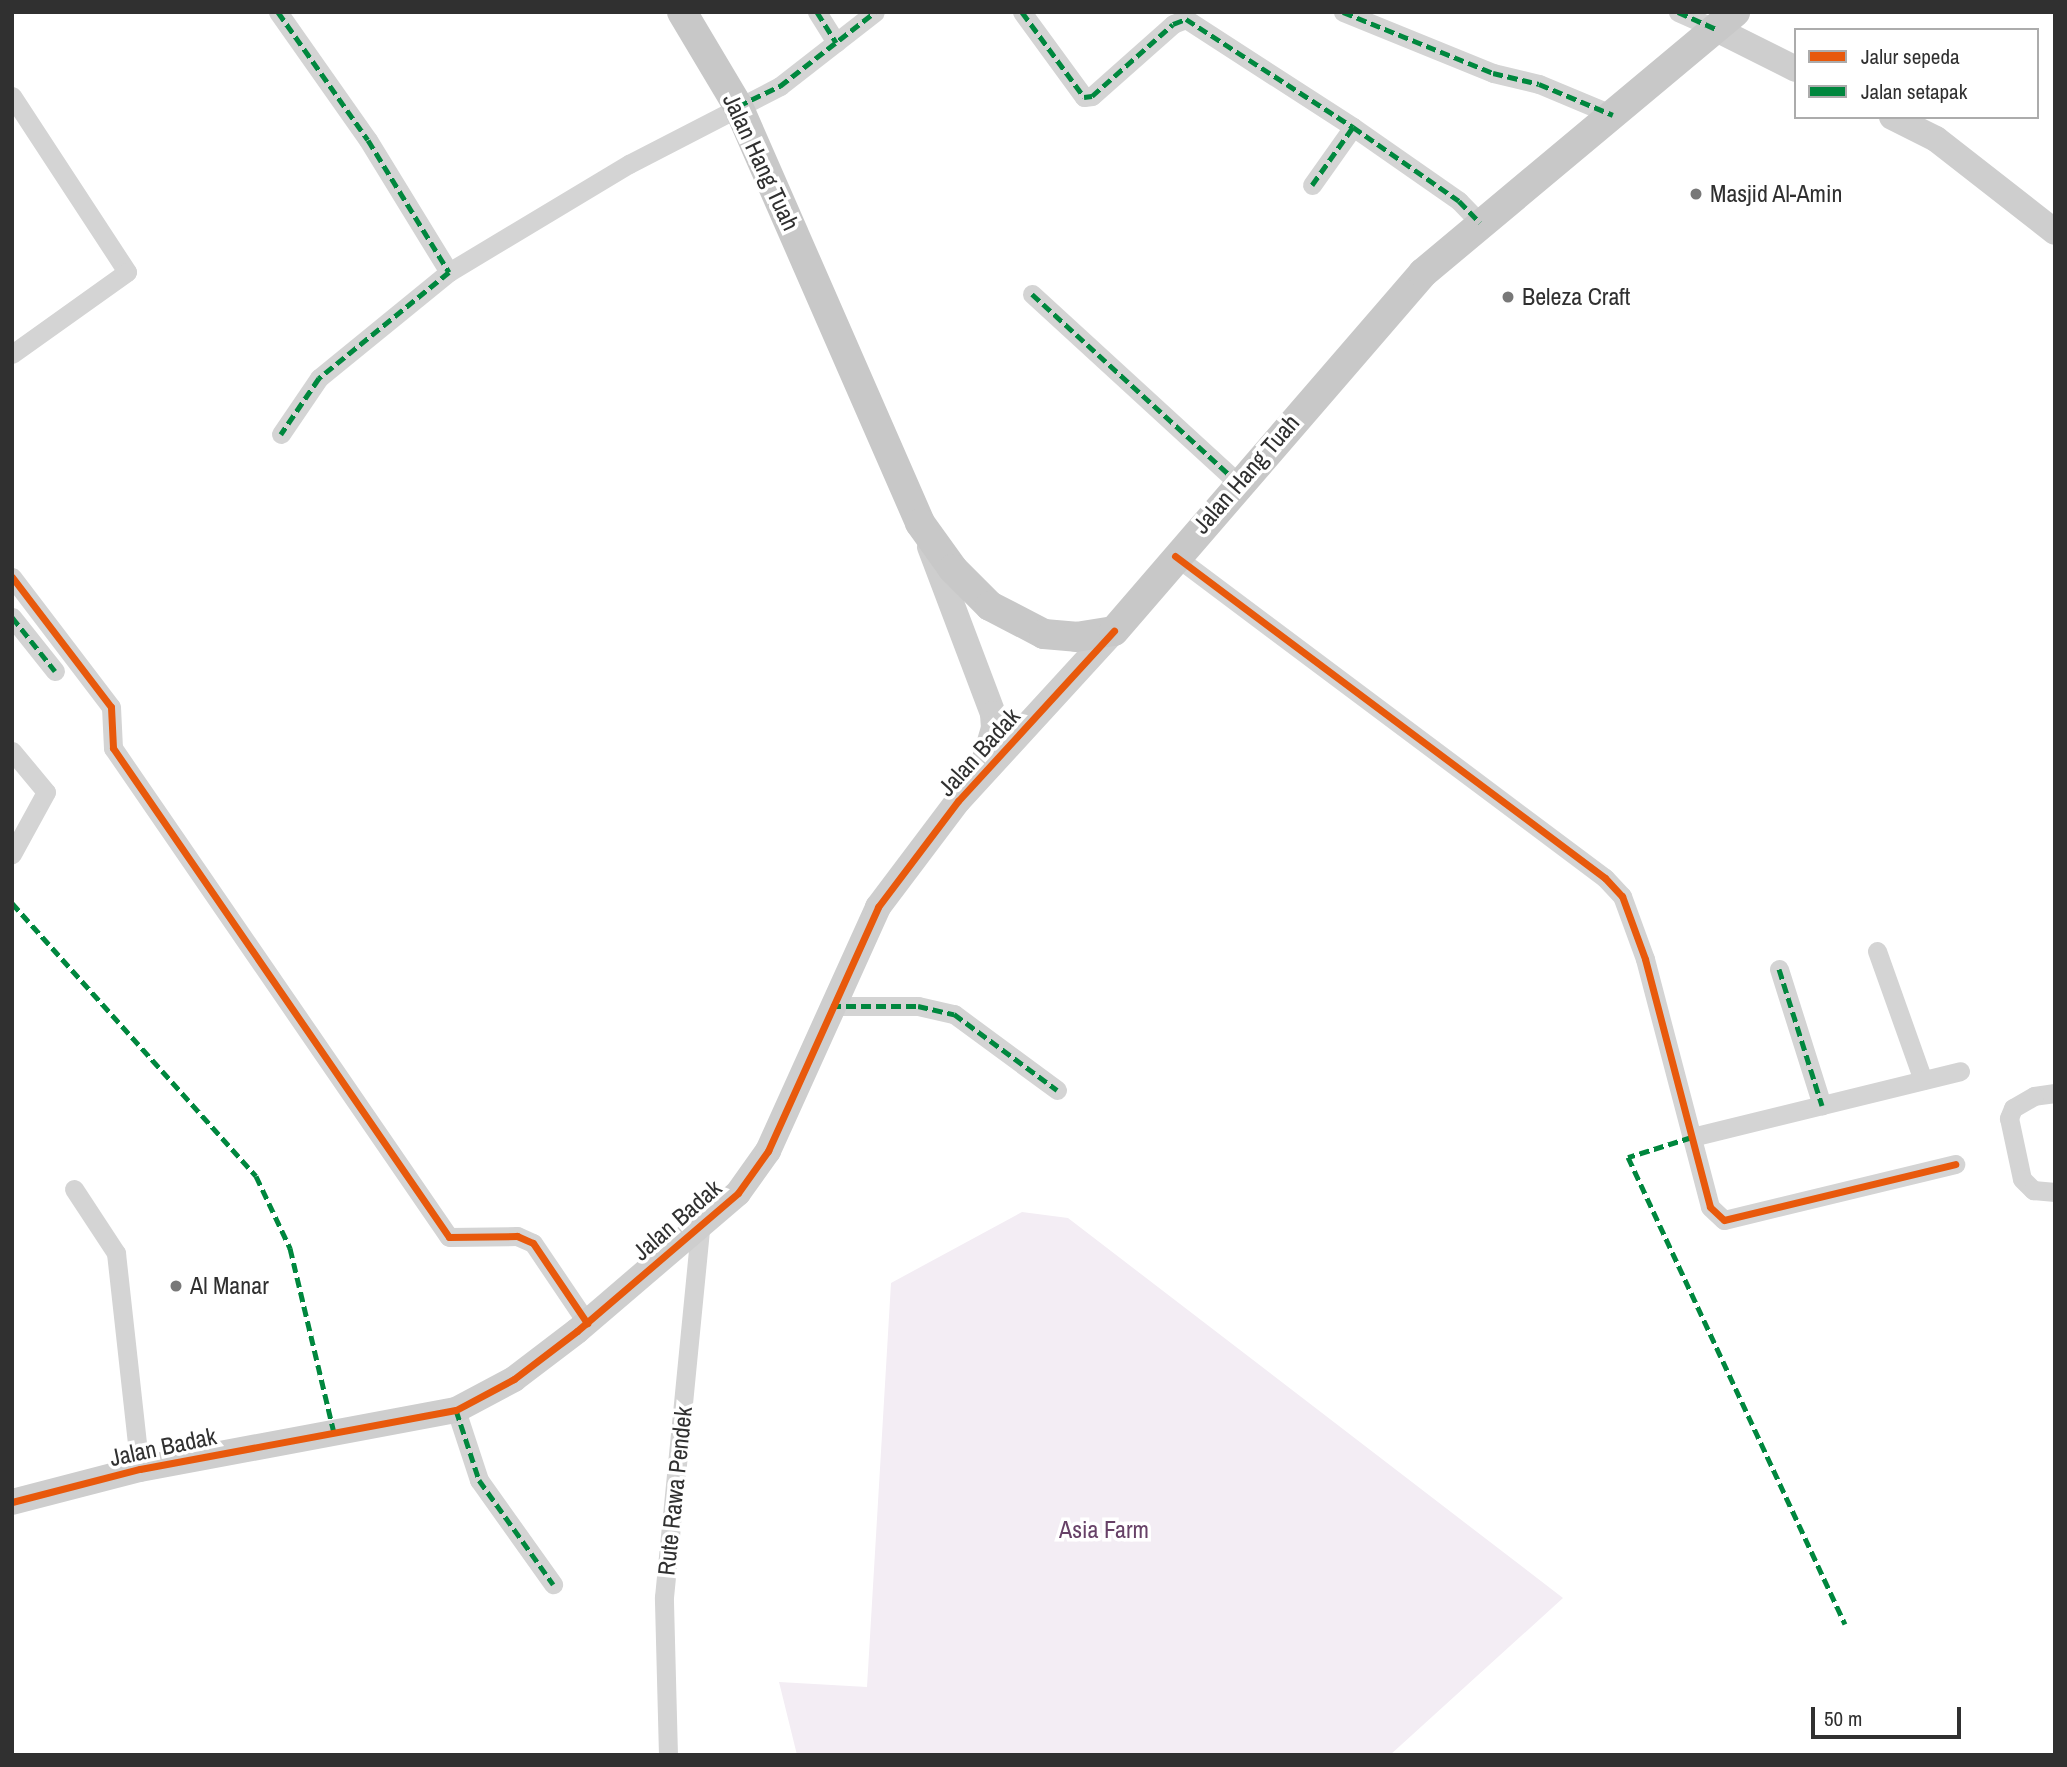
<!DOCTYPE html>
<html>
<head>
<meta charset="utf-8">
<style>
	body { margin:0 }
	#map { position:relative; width:2067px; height:1767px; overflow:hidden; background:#fff; font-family:"Archivo Narrow",sans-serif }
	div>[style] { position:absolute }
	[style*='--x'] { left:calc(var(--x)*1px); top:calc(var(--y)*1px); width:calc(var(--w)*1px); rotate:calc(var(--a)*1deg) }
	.green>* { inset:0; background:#f3edf4 }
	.street>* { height:19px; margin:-9.5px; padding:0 9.5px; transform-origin:9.5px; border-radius:9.5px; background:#d4d4d4 }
	.secondary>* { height:26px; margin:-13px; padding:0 13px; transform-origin:13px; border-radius:13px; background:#cecece }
	.primary>* { height:30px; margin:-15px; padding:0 15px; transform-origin:15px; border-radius:15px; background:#c8c8c8 }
	.quiet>* { height:5px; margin-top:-2.5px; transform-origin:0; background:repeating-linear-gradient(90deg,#00873e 0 10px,transparent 0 15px) }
	.cycleway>* { height:7px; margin:-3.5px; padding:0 3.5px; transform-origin:3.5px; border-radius:3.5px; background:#e8590c }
	.dots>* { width:19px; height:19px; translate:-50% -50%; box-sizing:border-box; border:4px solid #fff; border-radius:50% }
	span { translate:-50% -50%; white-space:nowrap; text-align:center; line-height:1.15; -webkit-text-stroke:7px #fff; paint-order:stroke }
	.street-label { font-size:24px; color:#303030 }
	.poi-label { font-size:24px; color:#303030 }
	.left { translate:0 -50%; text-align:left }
	.park-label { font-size:24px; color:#674167 }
	.frame { position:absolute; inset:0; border:14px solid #303030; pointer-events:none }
	.legend { position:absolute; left:1794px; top:28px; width:245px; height:91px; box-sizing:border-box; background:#fff; border:2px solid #acacac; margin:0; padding:9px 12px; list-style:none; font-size:21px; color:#303030 }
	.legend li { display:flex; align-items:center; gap:14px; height:35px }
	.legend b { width:35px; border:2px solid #acacac }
	.scale { position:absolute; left:1811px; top:1707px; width:150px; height:32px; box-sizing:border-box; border:4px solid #303030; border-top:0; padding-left:9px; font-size:21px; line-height:24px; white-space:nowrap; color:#303030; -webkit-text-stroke:5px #fff; paint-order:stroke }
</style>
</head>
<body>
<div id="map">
	<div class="green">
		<div style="clip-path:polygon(1022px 1212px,1068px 1218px,1563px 1598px,1390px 1755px,797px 1755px,779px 1682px,867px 1687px,891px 1283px)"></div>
	</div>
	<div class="street">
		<div style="--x:278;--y:12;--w:156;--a:54.9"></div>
		<div style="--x:368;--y:140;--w:155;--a:58.5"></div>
		<div style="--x:817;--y:12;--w:36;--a:58"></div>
		<div style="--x:1022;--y:12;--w:105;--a:53.9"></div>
		<div style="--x:1084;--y:97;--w:8;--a:-7"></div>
		<div style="--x:1092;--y:96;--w:108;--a:-41.6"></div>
		<div style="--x:1173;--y:24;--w:14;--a:-21"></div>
		<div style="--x:1186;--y:19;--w:199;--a:32.9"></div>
		<div style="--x:1353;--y:127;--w:129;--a:34.9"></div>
		<div style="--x:1459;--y:201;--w:30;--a:46"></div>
		<div style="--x:1343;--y:12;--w:162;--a:22.1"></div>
		<div style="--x:1493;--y:73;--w:47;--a:13.4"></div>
		<div style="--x:1539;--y:84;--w:80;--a:22.7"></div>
		<div style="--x:1678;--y:12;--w:42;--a:24.1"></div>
		<div style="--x:12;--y:96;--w:210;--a:56.8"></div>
		<div style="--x:127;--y:272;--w:141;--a:144.5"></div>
		<div style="--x:1312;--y:185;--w:71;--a:-54.7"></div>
		<div style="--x:1032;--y:294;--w:280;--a:42.5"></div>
		<div style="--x:281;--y:434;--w:68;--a:-55.8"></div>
		<div style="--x:319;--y:378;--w:168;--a:-39.2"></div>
		<div style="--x:449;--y:272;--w:210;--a:-31"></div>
		<div style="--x:629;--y:164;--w:170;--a:-27.3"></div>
		<div style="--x:780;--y:86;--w:120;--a:-37.9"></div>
		<div style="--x:1175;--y:556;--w:537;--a:36.83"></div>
		<div style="--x:1605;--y:878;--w:25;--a:47"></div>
		<div style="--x:1622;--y:896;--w:67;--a:69.9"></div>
		<div style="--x:1645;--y:959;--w:256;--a:75.3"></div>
		<div style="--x:1710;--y:1207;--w:19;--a:43"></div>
		<div style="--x:1724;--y:1220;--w:238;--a:-13.6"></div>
		<div style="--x:12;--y:577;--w:163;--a:52.7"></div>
		<div style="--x:111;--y:707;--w:41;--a:87.2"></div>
		<div style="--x:113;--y:748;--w:593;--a:55.51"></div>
		<div style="--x:449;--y:1237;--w:68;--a:-0.8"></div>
		<div style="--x:517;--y:1236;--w:17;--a:24"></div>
		<div style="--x:533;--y:1243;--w:97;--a:56"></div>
		<div style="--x:12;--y:617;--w:69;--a:51.5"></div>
		<div style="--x:12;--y:751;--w:53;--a:50.3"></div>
		<div style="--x:46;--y:792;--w:71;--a:118.7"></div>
		<div style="--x:1877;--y:951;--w:137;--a:70.4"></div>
		<div style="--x:1779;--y:969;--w:143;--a:72.5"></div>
		<div style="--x:831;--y:1006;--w:87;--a:0"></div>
		<div style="--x:918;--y:1006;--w:37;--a:13"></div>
		<div style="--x:954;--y:1014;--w:128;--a:36.4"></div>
		<div style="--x:2055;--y:1093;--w:21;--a:172"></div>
		<div style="--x:2034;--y:1096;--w:24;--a:150"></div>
		<div style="--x:2013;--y:1108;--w:11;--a:112"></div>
		<div style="--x:2009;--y:1118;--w:62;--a:78"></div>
		<div style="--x:2022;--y:1179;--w:16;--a:45"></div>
		<div style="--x:2033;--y:1190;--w:22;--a:5"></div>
		<div style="--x:1692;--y:1137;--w:276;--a:-13.8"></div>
		<div style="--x:74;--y:1189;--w:77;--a:56.7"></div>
		<div style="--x:116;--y:1253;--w:217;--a:83.7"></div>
		<div style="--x:456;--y:1410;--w:74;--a:71.8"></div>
		<div style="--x:479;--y:1480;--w:128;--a:54.6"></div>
		<div style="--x:668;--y:1755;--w:158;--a:-91.5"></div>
		<div style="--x:664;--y:1597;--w:371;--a:-84.4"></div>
	</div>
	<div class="secondary">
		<div style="--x:1716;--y:29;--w:89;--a:26.6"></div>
		<div style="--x:1892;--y:117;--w:49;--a:26.6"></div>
		<div style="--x:1936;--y:139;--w:151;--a:38"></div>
		<div style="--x:930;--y:547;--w:178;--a:69.3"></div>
		<div style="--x:993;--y:714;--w:14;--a:86"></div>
		<div style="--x:994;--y:728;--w:46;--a:106.5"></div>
		<div style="--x:12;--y:1502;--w:132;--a:-14.5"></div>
		<div style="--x:140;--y:1469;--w:321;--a:-10.6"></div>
		<div style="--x:456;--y:1410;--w:66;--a:-28.1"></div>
		<div style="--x:514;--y:1379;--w:79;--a:-37.3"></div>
		<div style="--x:577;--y:1331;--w:212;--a:-40.6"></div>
		<div style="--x:738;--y:1193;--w:52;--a:-54.5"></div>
		<div style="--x:768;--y:1151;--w:268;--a:-65.7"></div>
		<div style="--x:878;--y:907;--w:133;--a:-53"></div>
		<div style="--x:958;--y:801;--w:231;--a:-47.5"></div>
	</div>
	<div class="primary">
		<div style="--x:682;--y:12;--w:109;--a:59.2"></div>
		<div style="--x:738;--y:106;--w:455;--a:66.4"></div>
		<div style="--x:920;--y:523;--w:57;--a:54.3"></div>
		<div style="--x:953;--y:569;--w:52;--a:45"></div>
		<div style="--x:990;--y:606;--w:61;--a:27.4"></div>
		<div style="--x:1044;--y:634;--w:32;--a:5"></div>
		<div style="--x:1076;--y:637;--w:38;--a:-9"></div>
		<div style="--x:1114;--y:631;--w:473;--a:-49.2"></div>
		<div style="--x:1423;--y:273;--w:407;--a:-39.9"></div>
	</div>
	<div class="quiet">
		<div style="--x:278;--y:12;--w:156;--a:54.9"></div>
		<div style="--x:368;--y:140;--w:155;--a:58.5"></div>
		<div style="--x:449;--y:272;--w:168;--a:140.8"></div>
		<div style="--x:319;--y:378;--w:68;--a:124.2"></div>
		<div style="--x:817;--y:12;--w:36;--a:58"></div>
		<div style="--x:1022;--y:12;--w:105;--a:53.9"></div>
		<div style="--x:1084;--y:97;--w:8;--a:-7"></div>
		<div style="--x:1092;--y:96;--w:108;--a:-41.6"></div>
		<div style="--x:1173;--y:24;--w:14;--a:-21"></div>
		<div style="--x:1186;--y:19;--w:199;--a:32.9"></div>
		<div style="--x:1353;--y:127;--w:129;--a:34.9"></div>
		<div style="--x:1459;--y:201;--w:30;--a:46"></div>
		<div style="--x:1343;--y:12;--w:162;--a:22.1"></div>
		<div style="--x:1493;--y:73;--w:47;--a:13.4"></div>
		<div style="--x:1539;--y:84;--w:80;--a:22.7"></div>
		<div style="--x:1678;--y:12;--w:42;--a:24.1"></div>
		<div style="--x:738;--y:106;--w:47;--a:-25.5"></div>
		<div style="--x:780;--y:86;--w:120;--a:-37.9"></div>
		<div style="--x:1312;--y:185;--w:71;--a:-54.7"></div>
		<div style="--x:1032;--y:294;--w:280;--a:42.5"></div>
		<div style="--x:12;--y:617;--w:69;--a:51.5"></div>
		<div style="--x:12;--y:903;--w:366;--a:48.2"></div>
		<div style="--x:256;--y:1176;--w:80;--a:64.7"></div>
		<div style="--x:290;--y:1248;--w:190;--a:76.6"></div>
		<div style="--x:1779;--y:969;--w:143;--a:72.5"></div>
		<div style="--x:831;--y:1006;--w:87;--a:0"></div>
		<div style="--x:918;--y:1006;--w:37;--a:13"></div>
		<div style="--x:954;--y:1014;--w:128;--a:36.4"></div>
		<div style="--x:1692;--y:1137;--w:67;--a:162.6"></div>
		<div style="--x:1628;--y:1157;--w:515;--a:65.08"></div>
		<div style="--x:456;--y:1410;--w:74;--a:71.8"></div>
		<div style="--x:479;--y:1480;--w:128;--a:54.6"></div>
	</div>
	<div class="cycleway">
		<div style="--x:1175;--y:556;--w:537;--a:36.83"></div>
		<div style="--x:1605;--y:878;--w:25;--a:47"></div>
		<div style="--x:1622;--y:896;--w:67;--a:69.9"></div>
		<div style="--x:1645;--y:959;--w:256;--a:75.3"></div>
		<div style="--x:1710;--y:1207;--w:19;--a:43"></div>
		<div style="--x:1724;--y:1220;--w:238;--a:-13.6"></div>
		<div style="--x:12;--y:577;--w:163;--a:52.7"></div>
		<div style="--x:111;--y:707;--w:41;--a:87.2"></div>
		<div style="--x:113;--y:748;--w:593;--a:55.51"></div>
		<div style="--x:449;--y:1237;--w:68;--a:-0.8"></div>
		<div style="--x:517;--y:1236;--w:17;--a:24"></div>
		<div style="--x:533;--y:1243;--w:97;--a:56"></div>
		<div style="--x:12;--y:1502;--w:132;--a:-14.5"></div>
		<div style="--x:140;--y:1469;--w:321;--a:-10.6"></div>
		<div style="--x:456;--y:1410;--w:66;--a:-28.1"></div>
		<div style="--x:514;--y:1379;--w:79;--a:-37.3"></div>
		<div style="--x:577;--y:1331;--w:212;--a:-40.6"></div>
		<div style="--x:738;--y:1193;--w:52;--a:-54.5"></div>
		<div style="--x:768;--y:1151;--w:268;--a:-65.7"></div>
		<div style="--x:878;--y:907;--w:133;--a:-53"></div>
		<div style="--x:958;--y:801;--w:231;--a:-47.5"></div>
	</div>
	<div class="dots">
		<div style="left:1696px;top:194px;background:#787878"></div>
		<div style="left:1508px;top:297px;background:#787878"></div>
		<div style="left:176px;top:1286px;background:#787878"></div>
	</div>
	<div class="street-label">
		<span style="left:761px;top:162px;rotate:65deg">Jalan Hang Tuah</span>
		<span style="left:1246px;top:474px;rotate:-49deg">Jalan Hang Tuah</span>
		<span style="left:979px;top:752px;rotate:-48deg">Jalan Badak</span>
		<span style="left:677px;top:1220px;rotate:-41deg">Jalan Badak</span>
		<span style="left:163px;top:1447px;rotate:-12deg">Jalan Badak</span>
		<span style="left:675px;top:1491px;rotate:-84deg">Rute Rawa Pendek</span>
	</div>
	<div class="poi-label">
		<span class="left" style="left:1710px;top:194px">Masjid Al-Amin</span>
		<span class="left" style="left:1522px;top:297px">Beleza Craft</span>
		<span class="left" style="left:190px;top:1286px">Al Manar</span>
	</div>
	<div class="park-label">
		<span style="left:1104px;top:1530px">Asia Farm</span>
	</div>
	<div class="frame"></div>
	<ul class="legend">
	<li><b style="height:9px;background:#e8590c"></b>Jalur sepeda</li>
	<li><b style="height:9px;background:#00873e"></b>Jalan setapak</li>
	</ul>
	<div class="scale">50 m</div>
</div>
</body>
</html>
